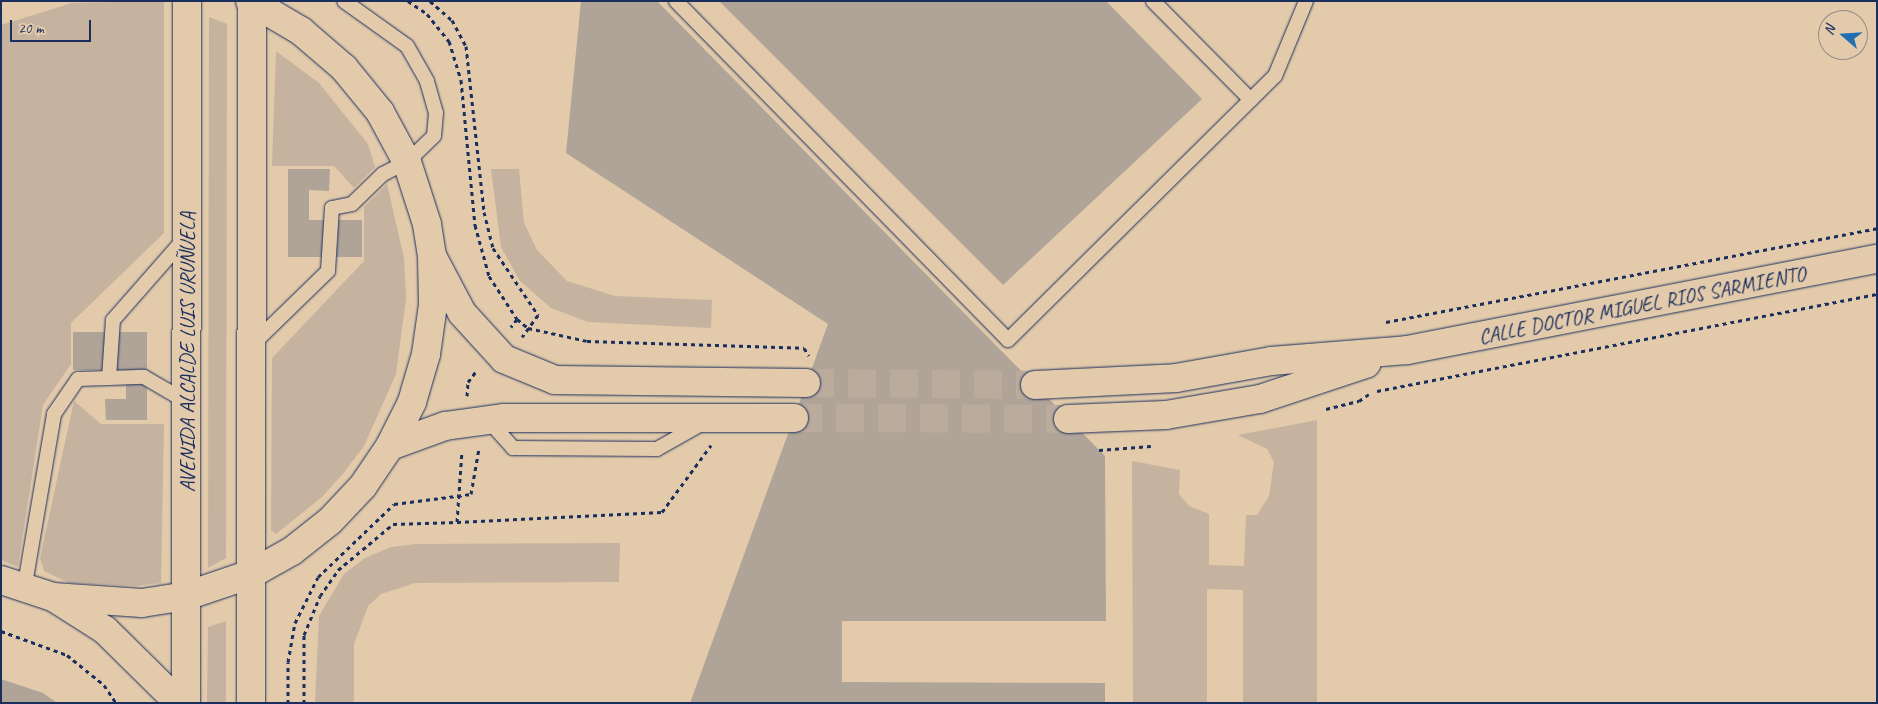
<!DOCTYPE html>
<html>
<head>
<meta charset="utf-8">
<style>
	body { margin:0 }
	#map { position:relative; width:1878px; height:704px; overflow:hidden; background:#e2caab; font-family:Caveat,sans-serif }
	div>[style] { position:absolute }
	[style*='--x'] { left:calc(var(--x)*1px); top:calc(var(--y)*1px); width:calc(var(--w)*1px); rotate:calc(var(--a)*1deg) }
	.green>* { inset:0; background:#c5b3a0 }
	.building>* { inset:0; background:#b0a498 }
	.secondary-tunnel>* { height:28px; margin-top:-14px; transform-origin:0; background:repeating-linear-gradient(90deg,#baab9c 0 28px,transparent 0 42px) }
	.path>* { height:3px; margin-top:-1.5px; transform-origin:0; background:repeating-linear-gradient(90deg,#1b2f5e 0 4px,transparent 0 8px) }
	.roads { filter:drop-shadow(0 0 1px #1b2f5e) drop-shadow(0 0 1px #1b2f5e) }
	.lane>* { height:14px; margin:-7px; padding:0 7px; transform-origin:7px; border-radius:7px; background:#e2caab }
	.secondary>* { height:28px; margin:-14px; padding:0 14px; transform-origin:14px; border-radius:14px; background:#e2caab }
	.primary>* { height:28px; margin:-14px; padding:0 14px; transform-origin:14px; border-radius:14px; background:#e2caab }
	span { translate:-50% -50%; white-space:nowrap; text-align:center; line-height:1.15; -webkit-text-stroke:4.5px #e2caab; paint-order:stroke }
	.street-label { font-size:21px; color:#1b2f5e }
	.frame { position:absolute; inset:0; border:2px solid #1b2f5e; pointer-events:none }
	.north { position:absolute; left:1818px; top:10px; width:50px; height:50px; box-sizing:border-box; background:#e2caab; border:1px solid #928c8c; border-radius:50%; rotate:289deg; font-size:14px; font-weight:700; line-height:20px; text-align:center; color:#1b2f5e }
	.north::after { content:''; display:block; margin:auto; width:18px; height:22px; background:#1f6fb2; clip-path:polygon(50% 0,100% 100%,50% 72%,0 100%) }
	.scale { position:absolute; left:10px; top:20px; width:81px; height:22px; box-sizing:border-box; border:2px solid #1b2f5e; border-top:0; padding-left:6px; font-size:15px; line-height:18px; white-space:nowrap; color:#1b2f5e; -webkit-text-stroke:4px #e2caab; paint-order:stroke }
</style>
</head>
<body>
<div id="map">
	<div class="green">
		<div style="clip-path:polygon(164px 1px,164px 233px,71px 323px,71px 364px,43px 405px,18px 567px,1px 560px,1px 25px,72px 3px)"></div>
		<div style="clip-path:polygon(209px 17px,227px 24px,226px 558px,208px 568px)"></div>
		<div style="clip-path:polygon(276px 51px,319px 83px,368px 144px,375px 167px,354px 188px,334px 166px,272px 166px)"></div>
		<div style="clip-path:polygon(491px 169px,519px 169px,524px 223px,537px 250px,567px 281px,615px 296px,712px 300px,711px 328px,588px 322px,551px 308px,520px 281px,501px 247px)"></div>
		<div style="clip-path:polygon(387px 184px,404px 258px,406px 298px,396px 374px,364px 446px,342px 475px,322px 497px,276px 534px,271px 530px,272px 358px,364px 261px,364px 207px)"></div>
		<div style="clip-path:polygon(74px 401px,101px 424px,164px 424px,161px 583px,135px 586px,69px 583px,44px 571px,40px 558px)"></div>
		<div style="clip-path:polygon(1317px 420px,1317px 703px,1243px 703px,1243px 590px,1207px 589px,1207px 703px,1133px 703px,1132px 461px,1180px 470px,1179px 494px,1189px 506px,1209px 514px,1209px 565px,1244px 566px,1246px 515px,1257px 515px,1269px 496px,1274px 462px,1267px 449px,1238px 435px)"></div>
		<div style="clip-path:polygon(620px 543px,619px 582px,415px 583px,381px 594px,368px 606px,354px 644px,354px 703px,315px 703px,319px 616px,344px 574px,365px 558px,391px 547px,416px 544px)"></div>
		<div style="clip-path:polygon(226px 621px,226px 703px,207px 703px,208px 627px)"></div>
	</div>
	<div class="building">
		<div style="clip-path:polygon(581px 1px,657px 1px,1105px 456px,1106px 621px,842px 621px,842px 682px,1105px 683px,1105px 703px,690px 703px,828px 324px,566px 153px)"></div>
		<div style="clip-path:polygon(719px 1px,1106px 1px,1202px 99px,1003px 285px)"></div>
		<div style="clip-path:polygon(288px 169px,330px 169px,329px 191px,309px 190px,309px 220px,362px 220px,362px 257px,288px 257px)"></div>
		<div style="clip-path:polygon(73px 332px,147px 332px,147px 420px,106px 420px,105px 399px,126px 399px,126px 370px,73px 370px)"></div>
		<div style="clip-path:polygon(1px 679px,43px 693px,57px 703px,1px 703px)"></div>
	</div>
	<div class="secondary-tunnel">
		<div style="--x:806;--y:383;--w:229;--a:0.5"></div>
		<div style="--x:794;--y:418;--w:274;--a:0.2"></div>
	</div>
	<div class="path">
		<div style="--x:408;--y:1;--w:23;--a:34"></div>
		<div style="--x:427;--y:14;--w:35;--a:51"></div>
		<div style="--x:449;--y:41;--w:41;--a:72.9"></div>
		<div style="--x:461;--y:80;--w:146;--a:84.5"></div>
		<div style="--x:475;--y:225;--w:53;--a:74.6"></div>
		<div style="--x:489;--y:276;--w:51;--a:56.9"></div>
		<div style="--x:517;--y:319;--w:10;--a:127"></div>
		<div style="--x:430;--y:1;--w:29;--a:41"></div>
		<div style="--x:452;--y:20;--w:30;--a:62"></div>
		<div style="--x:466;--y:46;--w:167;--a:83.8"></div>
		<div style="--x:484;--y:212;--w:37;--a:76"></div>
		<div style="--x:493;--y:248;--w:81;--a:56.1"></div>
		<div style="--x:538;--y:315;--w:27;--a:126"></div>
		<div style="--x:517;--y:319;--w:14;--a:39"></div>
		<div style="--x:528;--y:328;--w:60;--a:12.4"></div>
		<div style="--x:587;--y:341;--w:217;--a:1.8"></div>
		<div style="--x:804;--y:348;--w:9;--a:58"></div>
		<div style="--x:1386;--y:322;--w:500;--a:-10.8"></div>
		<div style="--x:1377;--y:391;--w:509;--a:-10.98"></div>
		<div style="--x:467;--y:396;--w:14;--a:-86"></div>
		<div style="--x:468;--y:382;--w:15;--a:-53"></div>
		<div style="--x:1326;--y:409;--w:34;--a:-14"></div>
		<div style="--x:1359;--y:401;--w:12;--a:-35"></div>
		<div style="--x:1099;--y:450;--w:52;--a:-4.4"></div>
		<div style="--x:457;--y:522;--w:205;--a:-2.8"></div>
		<div style="--x:662;--y:512;--w:83;--a:-53.8"></div>
		<div style="--x:1;--y:631;--w:70;--a:20"></div>
		<div style="--x:67;--y:655;--w:48;--a:39"></div>
		<div style="--x:104;--y:685;--w:22;--a:56"></div>
		<div style="--x:288;--y:703;--w:41;--a:-90"></div>
		<div style="--x:288;--y:662;--w:40;--a:-80"></div>
		<div style="--x:295;--y:623;--w:51;--a:-63.4"></div>
		<div style="--x:318;--y:577;--w:105;--a:-43.8"></div>
		<div style="--x:394;--y:504;--w:78;--a:-7.4"></div>
		<div style="--x:471;--y:494;--w:47;--a:-80.1"></div>
		<div style="--x:304;--y:703;--w:68;--a:-90"></div>
		<div style="--x:304;--y:635;--w:42;--a:-67.7"></div>
		<div style="--x:320;--y:596;--w:32;--a:-55"></div>
		<div style="--x:338;--y:570;--w:72;--a:-39.9"></div>
		<div style="--x:393;--y:524;--w:64;--a:-1.8"></div>
		<div style="--x:457;--y:522;--w:71;--a:-86"></div>
	</div>
	<div class="roads">
		<div class="lane">
			<div style="--x:676;--y:1;--w:474;--a:45.6"></div>
			<div style="--x:1008;--y:340;--w:375;--a:-44.7"></div>
			<div style="--x:1275;--y:76;--w:81;--a:-67.5"></div>
			<div style="--x:1153;--y:1;--w:139;--a:45.3"></div>
			<div style="--x:252;--y:345;--w:106;--a:-44.2"></div>
			<div style="--x:328;--y:271;--w:63;--a:-86.4"></div>
			<div style="--x:332;--y:208;--w:20;--a:-11"></div>
			<div style="--x:352;--y:204;--w:43;--a:-44.1"></div>
			<div style="--x:383;--y:174;--w:27;--a:-27"></div>
			<div style="--x:407;--y:162;--w:37;--a:-44"></div>
			<div style="--x:434;--y:136;--w:23;--a:-85"></div>
			<div style="--x:436;--y:113;--w:33;--a:-106"></div>
			<div style="--x:427;--y:81;--w:40;--a:-119.7"></div>
			<div style="--x:407;--y:46;--w:77;--a:-144.5"></div>
			<div style="--x:109;--y:378;--w:35;--a:-2"></div>
			<div style="--x:144;--y:377;--w:50;--a:30.2"></div>
			<div style="--x:488;--y:420;--w:38;--a:48"></div>
			<div style="--x:513;--y:448;--w:144;--a:0.4"></div>
			<div style="--x:657;--y:449;--w:53;--a:-29.5"></div>
			<div style="--x:24;--y:590;--w:179;--a:-80.3"></div>
			<div style="--x:54;--y:414;--w:42;--a:-55.6"></div>
			<div style="--x:78;--y:379;--w:31;--a:-2"></div>
			<div style="--x:109;--y:378;--w:58;--a:-86.1"></div>
			<div style="--x:113;--y:320;--w:109;--a:-48.7"></div>
		</div>
		<div class="secondary">
			<div style="--x:432;--y:256;--w:64;--a:62.2"></div>
			<div style="--x:462;--y:313;--w:62;--a:47.6"></div>
			<div style="--x:504;--y:359;--w:55;--a:22.4"></div>
			<div style="--x:555;--y:380;--w:251;--a:0.7"></div>
			<div style="--x:1035;--y:385;--w:141;--a:-2.8"></div>
			<div style="--x:1176;--y:378;--w:97;--a:-10.1"></div>
			<div style="--x:1271;--y:361;--w:136;--a:-4.6"></div>
			<div style="--x:1407;--y:350;--w:479;--a:-11"></div>
			<div style="--x:1068;--y:419;--w:98;--a:-2.3"></div>
			<div style="--x:1166;--y:415;--w:95;--a:-9.7"></div>
			<div style="--x:1260;--y:399;--w:112;--a:-18.3"></div>
			<div style="--x:390;--y:446;--w:59;--a:-20"></div>
			<div style="--x:445;--y:426;--w:60;--a:-7.7"></div>
			<div style="--x:504;--y:418;--w:290;--a:0"></div>
			<div style="--x:53;--y:597;--w:62;--a:32.4"></div>
			<div style="--x:105;--y:630;--w:104;--a:44.6"></div>
		</div>
		<div class="primary">
			<div style="--x:1;--y:580;--w:55;--a:18.1"></div>
			<div style="--x:53;--y:597;--w:89;--a:3.9"></div>
			<div style="--x:142;--y:603;--w:45;--a:-9"></div>
			<div style="--x:186;--y:596;--w:69;--a:-18.7"></div>
			<div style="--x:251;--y:574;--w:47;--a:-29.3"></div>
			<div style="--x:292;--y:551;--w:48;--a:-38.3"></div>
			<div style="--x:330;--y:521;--w:48;--a:-46.7"></div>
			<div style="--x:363;--y:486;--w:48;--a:-56"></div>
			<div style="--x:390;--y:446;--w:49;--a:-63.4"></div>
			<div style="--x:412;--y:402;--w:50;--a:-73.7"></div>
			<div style="--x:426;--y:354;--w:49;--a:-81.9"></div>
			<div style="--x:433;--y:305;--w:49;--a:-91.2"></div>
			<div style="--x:432;--y:256;--w:32;--a:-99"></div>
			<div style="--x:427;--y:224;--w:65;--a:-107.9"></div>
			<div style="--x:407;--y:162;--w:57;--a:-118.4"></div>
			<div style="--x:380;--y:112;--w:57;--a:-129.3"></div>
			<div style="--x:344;--y:68;--w:57;--a:-139.3"></div>
			<div style="--x:301;--y:31;--w:59;--a:-149.5"></div>
			<div style="--x:186;--y:703;--w:702;--a:-89.92"></div>
			<div style="--x:251;--y:703;--w:702;--a:-89.92"></div>
		</div>
	</div>
	<div class="street-label">
		<span style="left:1642px;top:305px;rotate:-11deg">CALLE DOCTOR MIGUEL RIOS SARMIENTO</span>
		<span style="left:187px;top:352px;rotate:-90deg">AVENIDA ALCALDE LUIS URUÑUELA</span>
	</div>
	<div class="frame"></div>
	<div class="north">N</div>
	<div class="scale">20 m</div>
</div>
</body>
</html>
